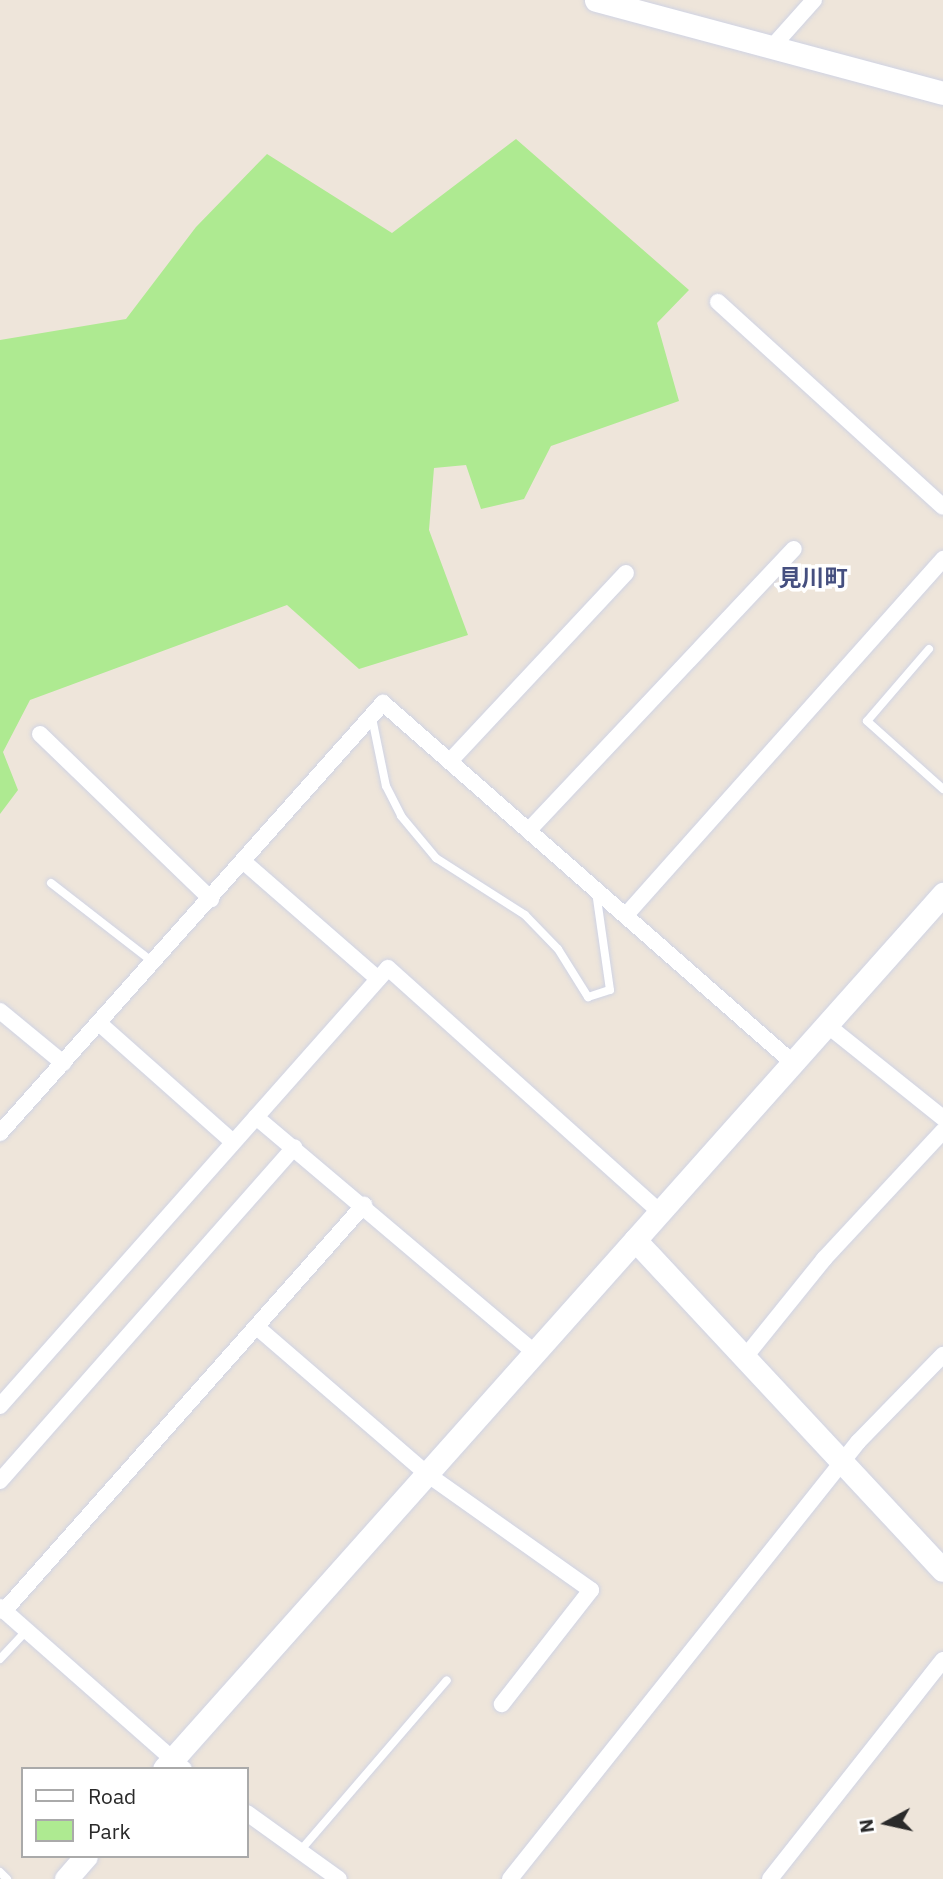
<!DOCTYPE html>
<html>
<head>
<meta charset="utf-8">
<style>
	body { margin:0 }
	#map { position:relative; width:943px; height:1879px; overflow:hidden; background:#eee5da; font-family:"IBM Plex Sans","Noto Sans JP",sans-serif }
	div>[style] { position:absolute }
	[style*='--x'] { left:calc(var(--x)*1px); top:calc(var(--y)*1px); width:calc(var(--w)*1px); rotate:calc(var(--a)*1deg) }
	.green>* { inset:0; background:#aeea91 }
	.roads { filter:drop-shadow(0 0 2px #cfd3e4) drop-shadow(0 0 2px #cfd3e4) }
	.lane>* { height:8px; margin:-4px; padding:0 4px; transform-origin:4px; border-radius:4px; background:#fff }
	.street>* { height:16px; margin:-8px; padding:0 8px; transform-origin:8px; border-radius:8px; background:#fff }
	.secondary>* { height:23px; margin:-11.5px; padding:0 11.5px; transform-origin:11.5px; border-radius:11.5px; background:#fff }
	span { translate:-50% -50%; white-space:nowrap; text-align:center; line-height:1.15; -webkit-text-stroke:7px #fff; paint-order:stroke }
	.quarter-label { font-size:23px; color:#454f7f; font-weight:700 }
	.legend { position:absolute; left:21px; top:1767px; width:228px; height:91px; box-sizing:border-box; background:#fff; border:2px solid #aaa; margin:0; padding:9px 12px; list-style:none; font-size:21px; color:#2a2a2a }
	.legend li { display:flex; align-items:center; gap:14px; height:35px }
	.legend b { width:35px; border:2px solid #aaa }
	.north { position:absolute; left:852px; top:1788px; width:70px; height:70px; -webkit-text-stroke:5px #fff; paint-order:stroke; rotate:262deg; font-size:19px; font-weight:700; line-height:28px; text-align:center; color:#2a2a2a }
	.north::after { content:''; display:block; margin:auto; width:24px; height:32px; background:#2a2a2a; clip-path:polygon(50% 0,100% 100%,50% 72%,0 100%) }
</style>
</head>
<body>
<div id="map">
	<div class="green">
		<div style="clip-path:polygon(516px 139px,689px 290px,657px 323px,679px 401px,551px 446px,524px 499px,481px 509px,466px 465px,434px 468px,429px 530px,468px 635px,359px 669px,287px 605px,30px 700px,3px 752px,18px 790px,0 814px,0 340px,126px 319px,196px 227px,267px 154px,392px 233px)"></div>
	</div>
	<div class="roads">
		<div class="lane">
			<div style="--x:929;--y:649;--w:95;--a:130.7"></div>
			<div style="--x:867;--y:721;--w:102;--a:41.8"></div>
			<div style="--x:372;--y:718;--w:69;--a:78.4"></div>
			<div style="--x:386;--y:786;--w:34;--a:63"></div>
			<div style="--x:401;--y:816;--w:55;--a:50.2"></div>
			<div style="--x:436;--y:858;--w:106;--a:32.6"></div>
			<div style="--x:525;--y:915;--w:47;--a:45.9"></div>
			<div style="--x:558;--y:949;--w:57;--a:58"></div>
			<div style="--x:588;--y:997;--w:23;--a:-18"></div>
			<div style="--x:610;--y:990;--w:99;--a:-98.1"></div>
			<div style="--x:51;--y:883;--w:129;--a:37.8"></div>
			<div style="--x:0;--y:1659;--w:38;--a:-47"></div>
			<div style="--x:300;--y:1851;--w:225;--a:-49.3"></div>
			<div style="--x:0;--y:1872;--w:10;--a:45"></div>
		</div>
		<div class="street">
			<div style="--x:772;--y:47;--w:63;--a:-48.2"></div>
			<div style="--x:718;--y:302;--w:304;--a:42.3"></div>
			<div style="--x:40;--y:734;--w:238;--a:44"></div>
			<div style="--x:451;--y:760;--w:256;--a:-46.9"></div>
			<div style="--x:529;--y:830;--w:386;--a:-46.7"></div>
			<div style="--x:244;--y:862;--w:178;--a:41.1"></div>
			<div style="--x:626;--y:915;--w:477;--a:-48.3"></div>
			<div style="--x:0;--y:1011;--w:82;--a:39.5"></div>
			<div style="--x:99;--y:1023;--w:179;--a:41.6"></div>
			<div style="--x:827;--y:1025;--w:149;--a:38.7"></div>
			<div style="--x:256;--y:1117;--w:365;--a:40.2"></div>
			<div style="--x:0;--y:1133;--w:576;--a:-48.31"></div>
			<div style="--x:383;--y:703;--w:544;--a:41.28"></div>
			<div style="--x:258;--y:1328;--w:223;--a:40.8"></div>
			<div style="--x:427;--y:1474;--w:201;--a:35.3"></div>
			<div style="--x:591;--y:1590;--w:145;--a:128"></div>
			<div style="--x:745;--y:1357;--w:126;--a:-51.1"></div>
			<div style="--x:824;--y:1259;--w:175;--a:-47.1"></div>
			<div style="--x:0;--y:1406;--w:585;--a:-48.46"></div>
			<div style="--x:388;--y:968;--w:365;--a:41.9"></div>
			<div style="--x:0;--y:1481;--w:445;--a:-48.6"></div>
			<div style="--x:0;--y:1607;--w:245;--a:41.4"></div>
			<div style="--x:4;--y:1611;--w:543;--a:-48.44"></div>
			<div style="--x:247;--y:1813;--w:113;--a:35.7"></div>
			<div style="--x:510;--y:1879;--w:559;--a:-51.47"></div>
			<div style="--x:858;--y:1442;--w:122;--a:-45.7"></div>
			<div style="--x:770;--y:1879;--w:279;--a:-51.7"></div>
		</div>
		<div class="secondary">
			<div style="--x:596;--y:0;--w:359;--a:15"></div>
			<div style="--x:635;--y:1240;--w:451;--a:47"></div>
			<div style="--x:164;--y:1769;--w:1172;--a:-48.32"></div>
			<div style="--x:66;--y:1879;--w:30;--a:-49"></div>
		</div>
	</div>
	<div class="quarter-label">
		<span style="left:813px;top:577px">見川町</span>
	</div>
	<ul class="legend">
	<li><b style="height:9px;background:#fff"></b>Road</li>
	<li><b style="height:19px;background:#aeea91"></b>Park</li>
	</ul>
	<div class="north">N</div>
</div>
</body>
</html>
